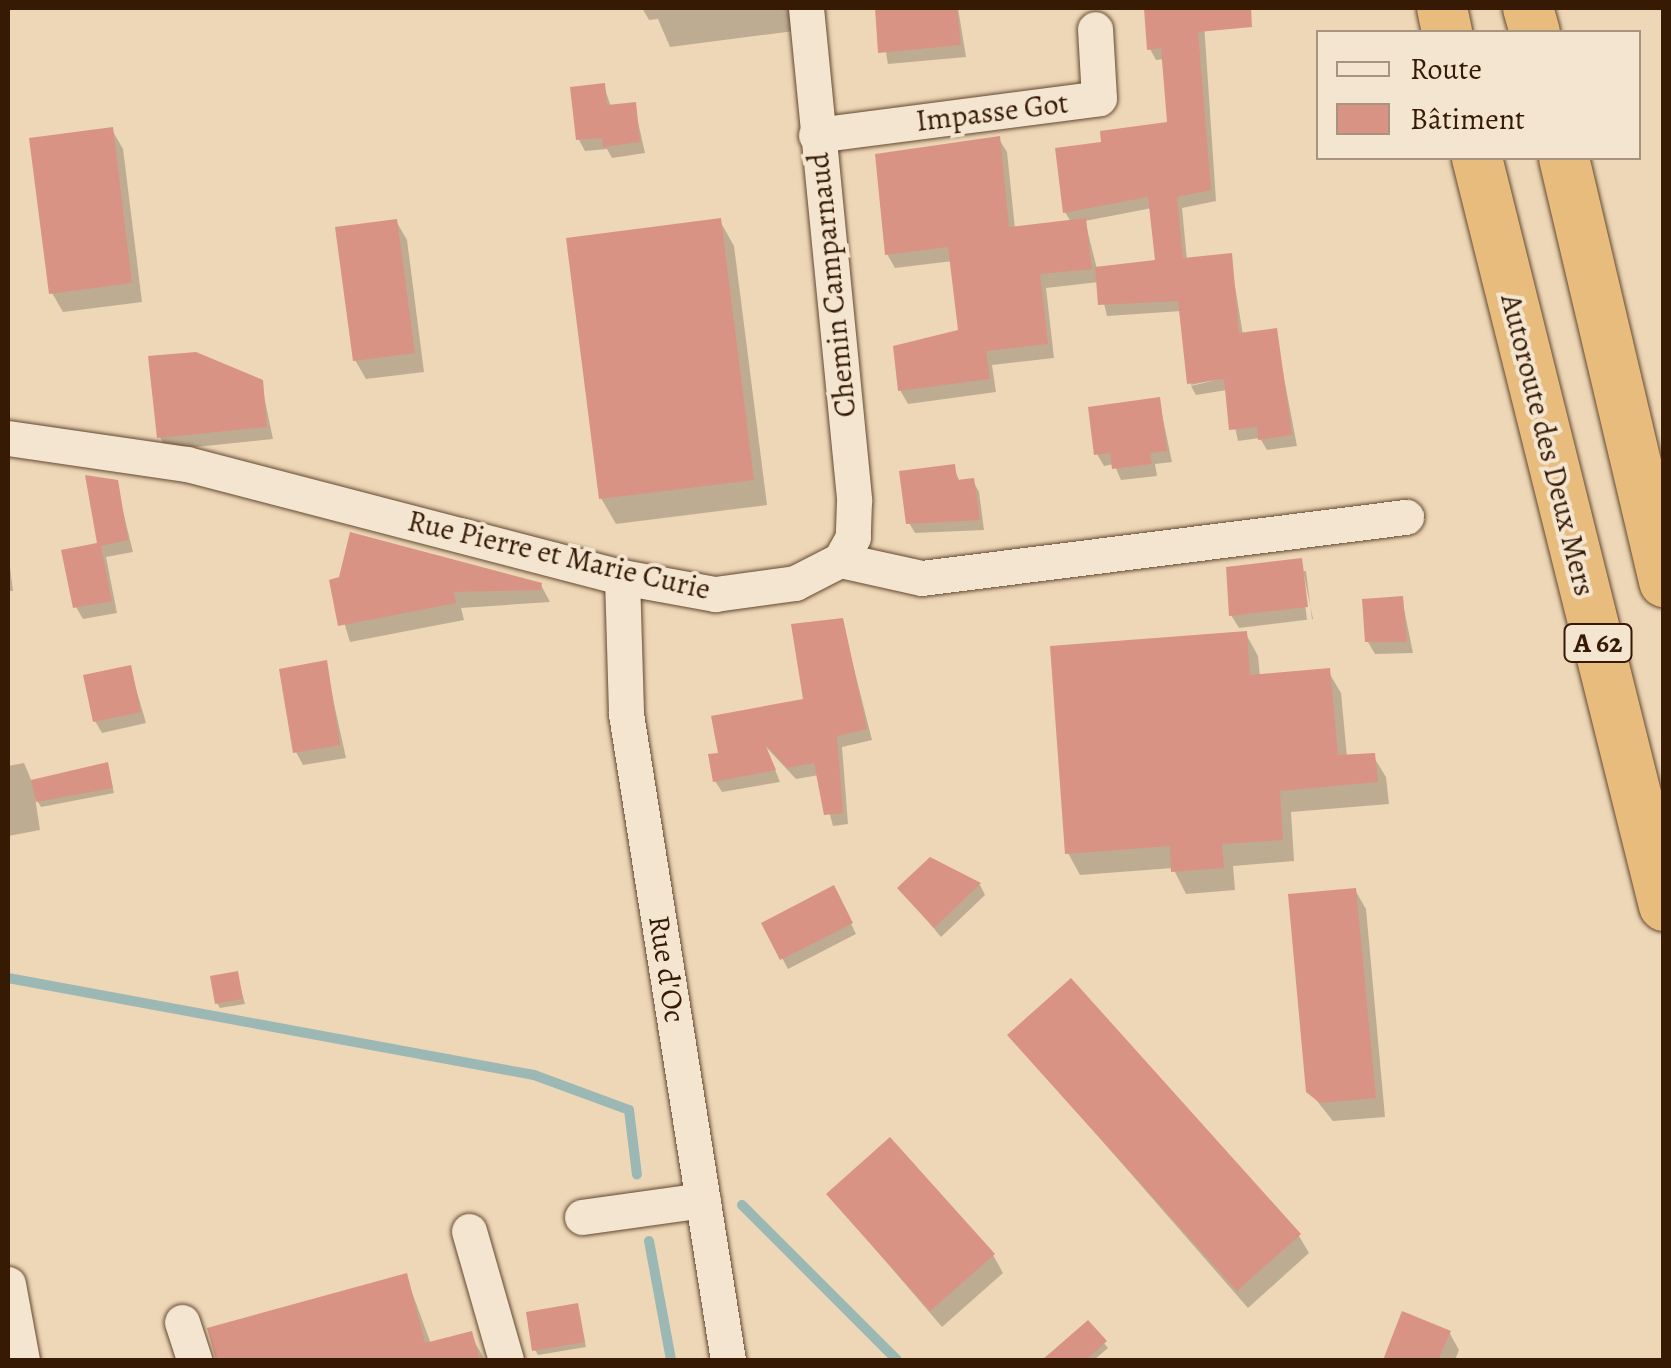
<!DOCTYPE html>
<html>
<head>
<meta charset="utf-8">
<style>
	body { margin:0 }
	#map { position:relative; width:1671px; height:1368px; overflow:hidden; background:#eed7b7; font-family:Alegreya,serif }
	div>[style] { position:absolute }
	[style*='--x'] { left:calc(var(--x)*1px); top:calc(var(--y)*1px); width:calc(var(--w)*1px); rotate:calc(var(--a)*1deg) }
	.shadow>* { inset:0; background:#0003 }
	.stream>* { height:10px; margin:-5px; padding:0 5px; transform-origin:5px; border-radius:5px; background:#9bb8b5 }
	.building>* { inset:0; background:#d89385 }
	.roads { filter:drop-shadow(0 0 2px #644931) drop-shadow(0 0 2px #644931) }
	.minor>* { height:35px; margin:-17.5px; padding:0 17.5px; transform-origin:17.5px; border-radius:17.5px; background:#f4e5d0 }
	.highway>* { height:50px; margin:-25px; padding:0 25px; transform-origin:25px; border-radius:25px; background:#e7bc7c }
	span { translate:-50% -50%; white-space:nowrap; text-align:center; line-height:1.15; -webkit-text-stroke:8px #f4e5d0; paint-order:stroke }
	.shield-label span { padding:2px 8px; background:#f4e5d0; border:2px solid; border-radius:8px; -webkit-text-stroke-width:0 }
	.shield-label { font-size:28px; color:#361a04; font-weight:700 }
	.street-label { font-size:30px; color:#361a04 }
	.frame { position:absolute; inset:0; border:10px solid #361a04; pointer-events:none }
	.legend { position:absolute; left:1316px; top:30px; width:325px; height:130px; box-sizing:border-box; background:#f4e5d0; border:2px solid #a8947e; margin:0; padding:12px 18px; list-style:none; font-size:30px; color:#361a04 }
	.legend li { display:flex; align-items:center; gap:20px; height:50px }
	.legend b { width:50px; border:2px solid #a8947e }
</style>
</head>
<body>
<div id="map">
	<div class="shadow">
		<div style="clip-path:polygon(642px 8px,792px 8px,794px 31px,670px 47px,658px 19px,649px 20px)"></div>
		<div style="clip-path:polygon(878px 8px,958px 8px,966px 57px,888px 64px)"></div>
		<div style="clip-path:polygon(evenodd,1146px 8px,1203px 8px,1216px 201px,1182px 208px,1187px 260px,1230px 256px,1243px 335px,1275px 331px,1297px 446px,1267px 450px,1260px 438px,1238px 441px,1227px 390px,1196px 395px,1191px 386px,1236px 375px,1191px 385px,1182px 311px,1107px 316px,1099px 282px,1046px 288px,1054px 358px,992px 365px,996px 392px,908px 404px,900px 390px,961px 332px,953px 261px,895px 268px,887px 254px,999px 139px,1007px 152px,1015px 229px,1071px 222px,1065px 212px,1104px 144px,1170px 124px,1165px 59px,1156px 60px,1150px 49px,1146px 8px,1152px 208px,1158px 263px,1097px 269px,1085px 221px,1152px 208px)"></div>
		<div style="clip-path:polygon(604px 86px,611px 107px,634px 104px,645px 153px,612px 158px,607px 149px,585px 151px,579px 140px)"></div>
		<div style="clip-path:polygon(112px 130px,123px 149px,142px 302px,63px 312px,52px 293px)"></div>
		<div style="clip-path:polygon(396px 221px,407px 240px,424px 372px,366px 379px,355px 360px)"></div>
		<div style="clip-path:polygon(720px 221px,734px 246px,767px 505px,616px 524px,601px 498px)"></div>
		<div style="clip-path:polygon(261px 382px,273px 439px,167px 450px,160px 437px)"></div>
		<div style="clip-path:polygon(1159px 400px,1172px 462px,1155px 464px,1157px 476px,1121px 480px,1114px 464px,1104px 466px,1097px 454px)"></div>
		<div style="clip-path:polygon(953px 466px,960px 482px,973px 481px,979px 492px,984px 530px,915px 533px,909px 523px)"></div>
		<div style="clip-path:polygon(116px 483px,133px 552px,106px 557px,117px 613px,83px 619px,76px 607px)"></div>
		<div style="clip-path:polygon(8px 551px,13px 591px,8px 591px)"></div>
		<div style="clip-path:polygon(evenodd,1301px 561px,1313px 619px,1239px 628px,1231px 615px,1301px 561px,1301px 571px,1306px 571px,1312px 619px,1307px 620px,1301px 571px)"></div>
		<div style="clip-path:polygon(332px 582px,541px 585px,550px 602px,461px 608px,464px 620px,350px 642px)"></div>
		<div style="clip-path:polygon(1402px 599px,1413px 653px,1375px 654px,1368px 642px)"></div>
		<div style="clip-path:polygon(842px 621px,872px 740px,842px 747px,848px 824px,833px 826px,819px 775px,796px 779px,766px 747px,780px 782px,722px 792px,715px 781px,721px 755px,806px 701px)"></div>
		<div style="clip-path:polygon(1246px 634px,1258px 656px,1260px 677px,1328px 671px,1341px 693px,1347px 757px,1373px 756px,1386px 777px,1389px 804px,1291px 812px,1294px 861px,1233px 866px,1235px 890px,1186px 894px,1173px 868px,1080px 875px,1068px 853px)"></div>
		<div style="clip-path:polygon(325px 663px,346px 758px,303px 765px,296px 752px)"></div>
		<div style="clip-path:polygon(130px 668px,146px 723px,102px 733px,95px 721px)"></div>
		<div style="clip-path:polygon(24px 763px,32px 782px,107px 765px,114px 793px,41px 807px,35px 797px,40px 830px,8px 836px,8px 766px)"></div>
		<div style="clip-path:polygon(930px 860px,980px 885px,985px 895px,941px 937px,900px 888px)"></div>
		<div style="clip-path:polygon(1355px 890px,1366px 909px,1385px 1117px,1333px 1121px,1309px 1091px)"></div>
		<div style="clip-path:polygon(839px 899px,856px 934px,788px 969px,764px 924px)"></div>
		<div style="clip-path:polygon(237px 974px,245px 1004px,220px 1008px,217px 1003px)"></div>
		<div style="clip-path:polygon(1010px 1035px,1299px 1236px,1309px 1253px,1248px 1308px)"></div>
		<div style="clip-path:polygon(829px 1195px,993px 1255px,1003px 1273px,942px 1327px)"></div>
		<div style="clip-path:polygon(406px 1276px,431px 1344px,470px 1334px,485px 1360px,218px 1360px,210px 1330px)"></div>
		<div style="clip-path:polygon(577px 1306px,586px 1347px,538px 1355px,535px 1350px)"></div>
		<div style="clip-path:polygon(1404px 1314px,1449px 1332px,1459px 1350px,1455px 1360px,1385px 1360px)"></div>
		<div style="clip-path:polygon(1088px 1323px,1108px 1348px,1094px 1360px,1070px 1360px,1063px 1353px)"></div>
	</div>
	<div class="stream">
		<div style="--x:8;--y:978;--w:535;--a:10.45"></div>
		<div style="--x:534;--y:1075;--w:101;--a:20.2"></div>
		<div style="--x:629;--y:1110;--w:65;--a:83"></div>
		<div style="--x:742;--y:1205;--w:219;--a:45"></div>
		<div style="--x:649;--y:1241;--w:121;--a:79.5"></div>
	</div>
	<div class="building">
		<div style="clip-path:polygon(875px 8px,957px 8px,961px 45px,878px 53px)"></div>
		<div style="clip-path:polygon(1144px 8px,1251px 8px,1252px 27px,1198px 32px,1211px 190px,1177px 197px,1183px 258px,1232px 253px,1239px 333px,1277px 328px,1292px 435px,1258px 440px,1257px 427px,1229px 430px,1224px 379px,1187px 384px,1178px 301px,1098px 305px,1095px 267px,1155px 260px,1148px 197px,1063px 213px,1055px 148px,1101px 142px,1100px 131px,1167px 122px,1161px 48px,1147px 50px)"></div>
		<div style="clip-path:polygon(605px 83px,607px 105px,636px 102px,640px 142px,603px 147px,602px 138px,576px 140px,570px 87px)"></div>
		<div style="clip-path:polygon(113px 127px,132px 283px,49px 294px,29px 138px)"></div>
		<div style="clip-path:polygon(1000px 136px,1009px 227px,1086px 218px,1092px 269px,1040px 274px,1048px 344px,986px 351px,990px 379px,898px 391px,893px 346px,958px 330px,948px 247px,885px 255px,875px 154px)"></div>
		<div style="clip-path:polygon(721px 218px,754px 480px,599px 499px,566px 238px)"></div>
		<div style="clip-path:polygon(397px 219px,415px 353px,353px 361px,335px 227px)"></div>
		<div style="clip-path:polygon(196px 352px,263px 380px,267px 427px,157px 438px,148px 356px)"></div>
		<div style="clip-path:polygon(1160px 397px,1167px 451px,1150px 453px,1152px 464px,1112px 469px,1110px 453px,1094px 455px,1088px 407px)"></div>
		<div style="clip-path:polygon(955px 464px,957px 480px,974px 478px,980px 520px,906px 524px,899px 471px)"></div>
		<div style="clip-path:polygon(85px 475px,118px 480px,128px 540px,101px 546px,112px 601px,73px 608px,61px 550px,97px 543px)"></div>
		<div style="clip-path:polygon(350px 532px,542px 583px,541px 590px,454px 592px,456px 603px,338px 626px,329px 580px,339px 577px)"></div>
		<div style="clip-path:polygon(1302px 558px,1308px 607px,1229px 616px,1226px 567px)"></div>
		<div style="clip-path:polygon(1403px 596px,1407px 642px,1365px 642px,1362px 599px)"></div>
		<div style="clip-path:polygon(843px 618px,867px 729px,837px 736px,843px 813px,824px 815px,814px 763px,787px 768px,765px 744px,776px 770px,713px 782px,708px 754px,718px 753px,711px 716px,803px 699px,791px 624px)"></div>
		<div style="clip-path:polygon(1247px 631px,1250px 675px,1330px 668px,1338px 755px,1375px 753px,1378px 782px,1280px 791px,1283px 840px,1222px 844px,1224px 868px,1171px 872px,1170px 846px,1065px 854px,1050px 646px)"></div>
		<div style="clip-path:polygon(327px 660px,340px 745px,293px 753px,279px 669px)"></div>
		<div style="clip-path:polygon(131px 665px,141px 712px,93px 722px,83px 675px)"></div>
		<div style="clip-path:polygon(108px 762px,113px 788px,36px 802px,31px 780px)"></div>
		<div style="clip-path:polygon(930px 857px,981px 883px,934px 928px,897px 888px)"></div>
		<div style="clip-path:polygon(834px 885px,853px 923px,780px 960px,761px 923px)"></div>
		<div style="clip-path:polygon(1356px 888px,1376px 1098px,1320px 1103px,1306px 1092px,1288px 894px)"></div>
		<div style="clip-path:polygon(238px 971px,243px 999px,215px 1004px,210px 976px)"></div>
		<div style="clip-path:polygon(1071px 978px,1301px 1234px,1237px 1291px,1007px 1035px)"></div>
		<div style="clip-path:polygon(890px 1137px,995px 1254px,930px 1311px,826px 1194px)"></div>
		<div style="clip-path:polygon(407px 1273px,425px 1343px,472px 1331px,480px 1360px,216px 1360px,207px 1328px)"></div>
		<div style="clip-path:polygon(578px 1303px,585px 1342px,532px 1351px,526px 1312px)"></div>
		<div style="clip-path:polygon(1402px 1311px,1451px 1331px,1438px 1360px,1383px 1360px)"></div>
		<div style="clip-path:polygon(1088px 1320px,1107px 1341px,1086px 1360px,1042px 1360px)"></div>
	</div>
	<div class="roads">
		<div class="minor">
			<div style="--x:806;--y:8;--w:495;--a:84.4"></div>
			<div style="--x:854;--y:501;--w:36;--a:92"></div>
			<div style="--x:853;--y:537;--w:26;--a:119"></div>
			<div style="--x:816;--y:135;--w:285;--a:-7.4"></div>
			<div style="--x:1099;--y:98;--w:69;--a:-93.3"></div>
			<div style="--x:8;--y:438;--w:181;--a:8.3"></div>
			<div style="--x:187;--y:464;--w:449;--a:14.6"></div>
			<div style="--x:622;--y:577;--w:95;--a:10.4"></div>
			<div style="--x:715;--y:594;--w:81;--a:-7.8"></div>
			<div style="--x:795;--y:583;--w:51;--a:-27.1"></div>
			<div style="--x:840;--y:560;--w:84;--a:12.4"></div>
			<div style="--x:922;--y:578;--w:488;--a:-7.2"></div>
			<div style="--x:622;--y:577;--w:137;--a:88.3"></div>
			<div style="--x:626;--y:714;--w:654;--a:81.03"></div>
			<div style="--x:582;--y:1217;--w:122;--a:-8"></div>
			<div style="--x:469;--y:1231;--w:134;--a:74"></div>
			<div style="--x:8;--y:1284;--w:77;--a:79.6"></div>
			<div style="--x:182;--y:1322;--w:40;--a:72"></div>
		</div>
		<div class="highway">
			<div style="--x:1442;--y:8;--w:25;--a:78"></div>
			<div style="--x:1528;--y:8;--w:25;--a:74"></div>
			<div style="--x:1477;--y:158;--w:771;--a:75.96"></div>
			<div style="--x:1564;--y:158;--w:436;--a:76.7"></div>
		</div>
	</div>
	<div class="shield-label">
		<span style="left:1598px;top:643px">A 62</span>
	</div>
	<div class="street-label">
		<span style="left:992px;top:112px;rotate:-7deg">Impasse Got</span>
		<span style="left:832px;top:285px;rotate:-96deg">Chemin Camparnaud</span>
		<span style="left:1548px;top:445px;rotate:76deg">Autoroute des Deux Mers</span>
		<span style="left:559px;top:555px;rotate:13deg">Rue Pierre et Marie Curie</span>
		<span style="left:667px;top:969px;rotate:81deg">Rue d'Oc</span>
	</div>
	<div class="frame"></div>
	<ul class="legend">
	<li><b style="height:12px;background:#f4e5d0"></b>Route</li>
	<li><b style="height:28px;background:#d89385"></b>Bâtiment</li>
	</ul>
</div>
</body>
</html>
